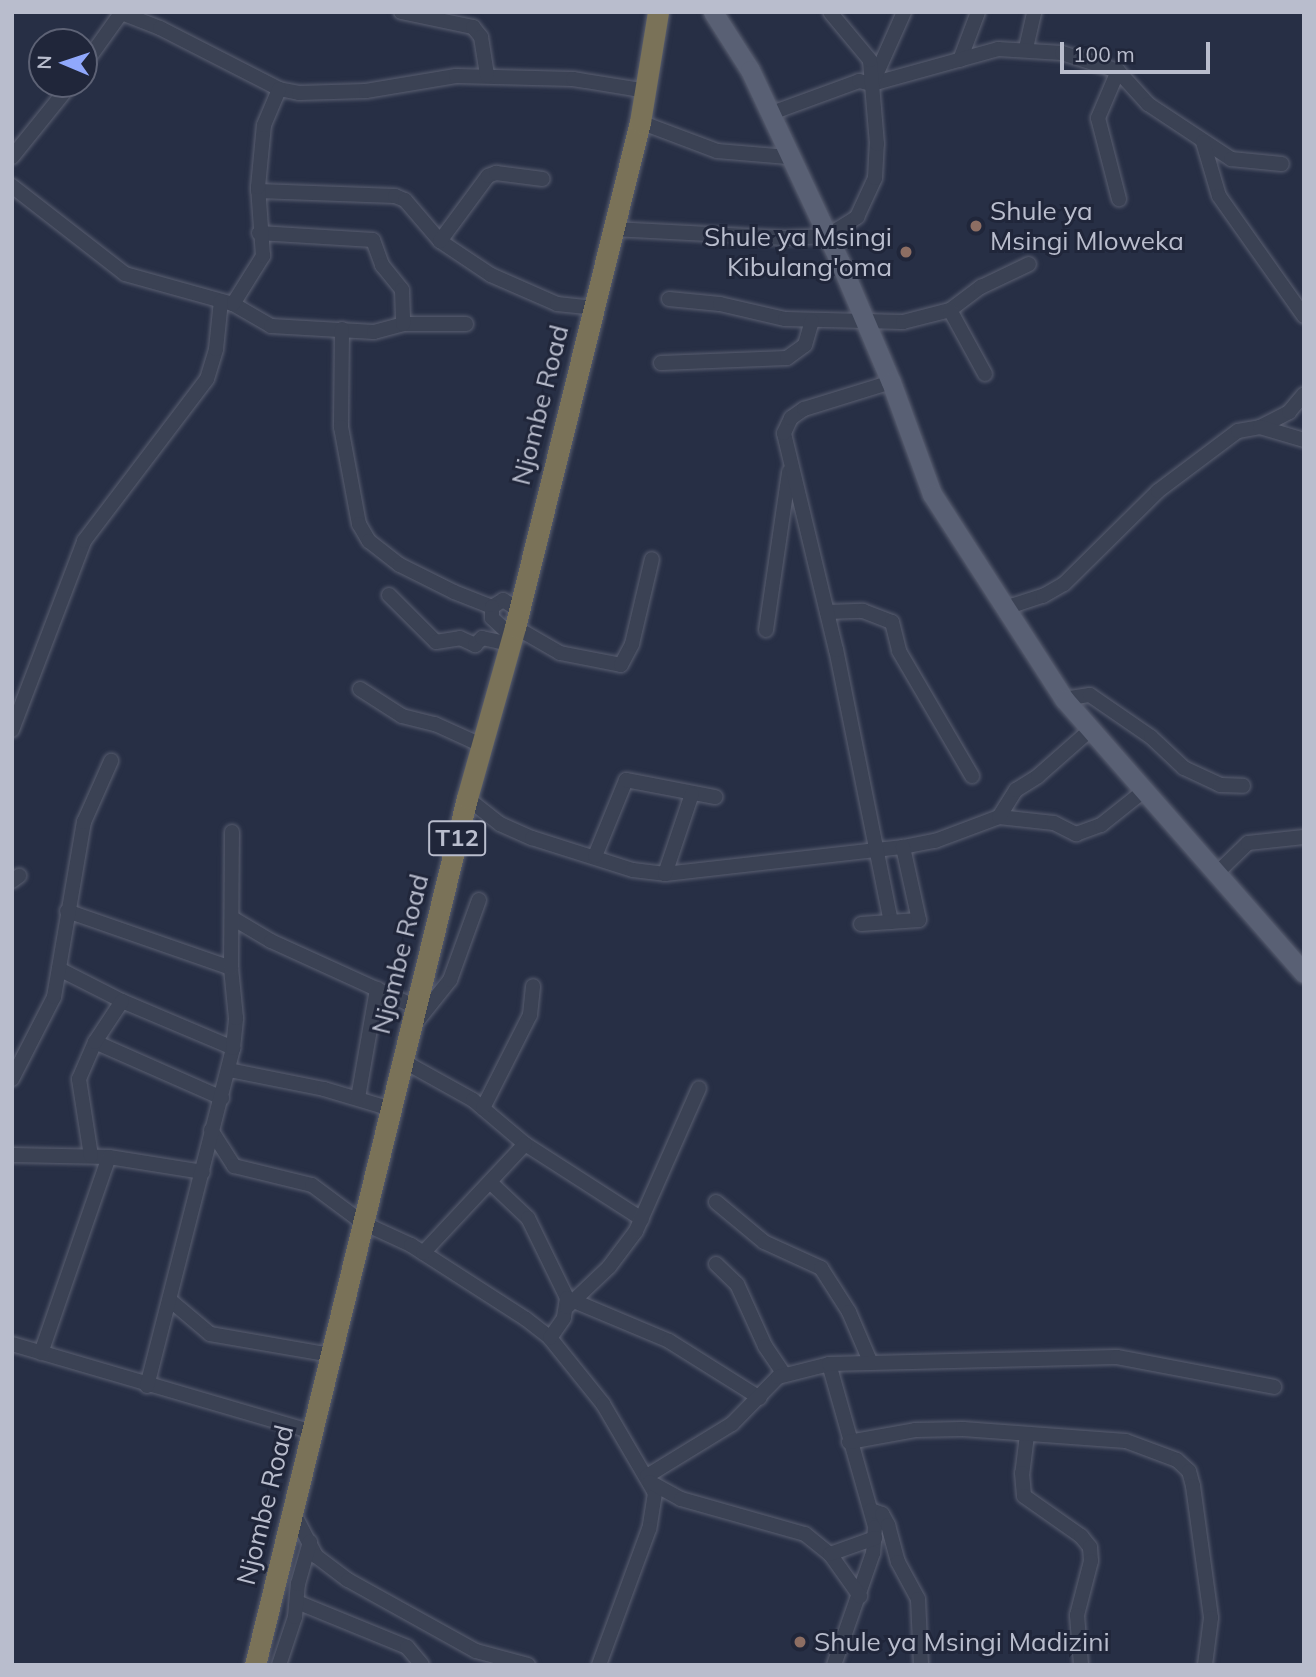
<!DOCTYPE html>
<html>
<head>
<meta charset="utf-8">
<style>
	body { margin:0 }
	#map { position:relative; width:1316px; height:1677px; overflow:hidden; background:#272f45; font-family:Mulish,sans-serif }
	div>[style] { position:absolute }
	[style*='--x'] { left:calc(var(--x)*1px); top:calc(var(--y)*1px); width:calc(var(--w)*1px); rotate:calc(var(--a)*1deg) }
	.roads { filter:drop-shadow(0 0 2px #5a5f71) drop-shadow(0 0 2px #5a5f71) }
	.minor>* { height:14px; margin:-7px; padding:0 7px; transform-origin:7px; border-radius:7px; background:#3b4254 }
	.major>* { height:19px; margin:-9.5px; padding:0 9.5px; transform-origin:9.5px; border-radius:9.5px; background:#596074 }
	.highway>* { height:21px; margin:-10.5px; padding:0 10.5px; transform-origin:10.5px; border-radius:10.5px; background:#7a7258 }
	.dots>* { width:19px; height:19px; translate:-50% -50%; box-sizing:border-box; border:4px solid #20263a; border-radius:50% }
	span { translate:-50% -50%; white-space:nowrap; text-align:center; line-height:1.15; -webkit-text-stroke:6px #20263a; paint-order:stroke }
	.shield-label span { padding:2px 5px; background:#20263a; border:2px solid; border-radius:5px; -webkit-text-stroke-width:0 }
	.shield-label { font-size:24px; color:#b9bdcd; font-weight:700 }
	.poi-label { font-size:26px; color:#b9bdcd }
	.left { translate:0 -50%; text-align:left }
	.right { translate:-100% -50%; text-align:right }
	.street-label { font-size:26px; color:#b9bdcd }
	.frame { position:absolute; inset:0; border:14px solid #b9bdcd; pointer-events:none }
	.north { position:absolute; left:28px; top:28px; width:70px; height:70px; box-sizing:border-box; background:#20263a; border:2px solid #5d6275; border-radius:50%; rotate:272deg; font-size:19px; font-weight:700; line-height:28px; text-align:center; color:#b9bdcd }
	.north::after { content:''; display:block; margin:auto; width:24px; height:32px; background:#90a8fc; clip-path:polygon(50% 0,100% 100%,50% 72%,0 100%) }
	.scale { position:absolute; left:1060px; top:42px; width:150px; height:32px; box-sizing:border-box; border:4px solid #b9bdcd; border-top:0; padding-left:9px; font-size:21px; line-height:24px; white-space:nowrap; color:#b9bdcd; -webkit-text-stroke:5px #20263a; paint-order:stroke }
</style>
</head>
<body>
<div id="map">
	<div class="roads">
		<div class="minor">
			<div style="--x:119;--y:12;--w:44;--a:21.3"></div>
			<div style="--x:160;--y:28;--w:134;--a:27.1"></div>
			<div style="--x:279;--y:89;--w:20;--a:11"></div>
			<div style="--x:299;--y:93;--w:67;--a:-1.7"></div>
			<div style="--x:366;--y:91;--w:91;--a:-9.5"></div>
			<div style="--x:456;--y:76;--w:117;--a:1.5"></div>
			<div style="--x:573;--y:79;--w:75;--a:9.2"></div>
			<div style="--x:401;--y:12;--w:74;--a:11.8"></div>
			<div style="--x:473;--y:27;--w:13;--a:51"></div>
			<div style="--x:481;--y:37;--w:39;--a:81"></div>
			<div style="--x:1026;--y:48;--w:37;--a:-77"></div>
			<div style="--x:960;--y:60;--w:51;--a:-69.4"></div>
			<div style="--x:84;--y:65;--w:65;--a:-54.4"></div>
			<div style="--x:1118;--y:71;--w:51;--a:113.1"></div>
			<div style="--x:1098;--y:118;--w:84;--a:75.5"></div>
			<div style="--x:872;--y:84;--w:131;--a:-15.5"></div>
			<div style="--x:998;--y:49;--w:64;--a:3.6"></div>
			<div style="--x:1062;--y:53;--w:59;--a:17.8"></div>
			<div style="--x:1118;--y:71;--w:45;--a:47.7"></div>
			<div style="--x:1148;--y:104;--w:100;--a:33.5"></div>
			<div style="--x:1231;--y:159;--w:51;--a:5.6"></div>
			<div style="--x:769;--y:114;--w:96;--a:-20.1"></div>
			<div style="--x:859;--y:81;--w:13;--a:13"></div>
			<div style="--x:872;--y:84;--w:79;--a:-66"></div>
			<div style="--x:640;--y:122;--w:82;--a:20.6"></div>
			<div style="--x:717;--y:151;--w:71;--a:4.8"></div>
			<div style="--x:1203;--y:142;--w:56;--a:73.5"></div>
			<div style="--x:1219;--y:196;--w:147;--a:54.7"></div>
			<div style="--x:12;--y:157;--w:94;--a:-51.1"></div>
			<div style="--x:12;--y:186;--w:143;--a:37.9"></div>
			<div style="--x:125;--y:274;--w:112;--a:15.5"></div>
			<div style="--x:233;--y:304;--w:44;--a:30.1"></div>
			<div style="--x:271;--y:326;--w:103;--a:3.3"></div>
			<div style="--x:374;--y:332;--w:30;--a:-15"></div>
			<div style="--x:403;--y:324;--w:63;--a:0"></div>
			<div style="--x:258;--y:191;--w:137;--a:2.1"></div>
			<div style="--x:395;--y:196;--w:11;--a:22"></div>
			<div style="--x:405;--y:200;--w:54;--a:49.5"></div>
			<div style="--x:440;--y:241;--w:61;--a:33.7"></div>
			<div style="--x:491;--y:275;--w:72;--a:23.7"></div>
			<div style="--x:557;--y:304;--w:37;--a:6"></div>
			<div style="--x:613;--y:229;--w:172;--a:3"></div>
			<div style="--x:785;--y:238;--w:42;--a:-2.7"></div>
			<div style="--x:827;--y:236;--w:36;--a:-32"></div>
			<div style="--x:857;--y:217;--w:43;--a:-65.2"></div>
			<div style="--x:875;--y:178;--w:34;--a:-87"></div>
			<div style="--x:877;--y:144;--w:84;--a:-94.8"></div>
			<div style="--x:870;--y:60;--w:62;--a:-129.8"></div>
			<div style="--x:259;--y:233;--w:114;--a:3.5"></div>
			<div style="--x:373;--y:240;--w:27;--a:70"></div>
			<div style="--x:382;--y:265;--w:32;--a:51"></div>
			<div style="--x:402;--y:290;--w:34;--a:88"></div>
			<div style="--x:440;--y:241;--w:81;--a:-53.6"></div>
			<div style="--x:488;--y:176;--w:9;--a:-21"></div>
			<div style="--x:496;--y:173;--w:47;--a:7.3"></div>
			<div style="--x:669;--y:299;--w:51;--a:5.6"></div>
			<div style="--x:720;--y:304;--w:67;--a:13"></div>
			<div style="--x:785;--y:319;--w:118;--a:1.5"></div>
			<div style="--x:903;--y:322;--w:49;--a:-14.3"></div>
			<div style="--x:950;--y:310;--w:39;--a:-37"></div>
			<div style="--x:981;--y:287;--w:53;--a:-25.6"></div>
			<div style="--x:233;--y:304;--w:57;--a:-58"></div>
			<div style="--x:263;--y:256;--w:69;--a:-94.1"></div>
			<div style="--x:258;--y:187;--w:62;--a:-84.5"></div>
			<div style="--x:264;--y:125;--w:39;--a:-67"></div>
			<div style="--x:950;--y:310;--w:73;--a:61.3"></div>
			<div style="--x:342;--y:329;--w:98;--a:90.6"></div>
			<div style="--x:341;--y:427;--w:99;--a:79.5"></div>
			<div style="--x:359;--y:524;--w:20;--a:60"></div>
			<div style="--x:369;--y:541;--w:39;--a:38"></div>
			<div style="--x:400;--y:565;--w:60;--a:26.6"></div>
			<div style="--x:454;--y:592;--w:41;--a:21.5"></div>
			<div style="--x:492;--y:607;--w:13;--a:-32"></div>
			<div style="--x:503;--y:600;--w:19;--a:32"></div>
			<div style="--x:661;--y:363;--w:126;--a:-2.3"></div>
			<div style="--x:787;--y:358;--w:22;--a:-36"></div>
			<div style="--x:805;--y:345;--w:25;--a:-74"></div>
			<div style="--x:1260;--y:427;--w:33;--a:-27"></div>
			<div style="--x:1289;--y:412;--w:23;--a:-50"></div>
			<div style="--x:389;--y:595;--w:66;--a:45"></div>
			<div style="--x:436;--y:642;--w:24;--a:-9"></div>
			<div style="--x:460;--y:638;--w:17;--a:25"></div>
			<div style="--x:475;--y:645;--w:10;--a:-45"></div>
			<div style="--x:482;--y:638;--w:29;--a:12"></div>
			<div style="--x:492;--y:607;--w:11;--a:90"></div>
			<div style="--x:492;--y:618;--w:19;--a:43"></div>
			<div style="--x:506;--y:631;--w:10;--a:-24"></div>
			<div style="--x:515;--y:627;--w:52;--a:30"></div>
			<div style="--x:560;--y:653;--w:62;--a:11.1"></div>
			<div style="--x:621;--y:665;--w:24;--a:-62"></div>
			<div style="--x:632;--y:644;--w:87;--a:-76.8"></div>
			<div style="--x:1005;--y:608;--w:40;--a:-18"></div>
			<div style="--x:1043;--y:596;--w:24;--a:-30"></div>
			<div style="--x:1064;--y:584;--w:132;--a:-44.7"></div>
			<div style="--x:1158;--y:491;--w:100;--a:-36.9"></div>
			<div style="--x:1238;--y:431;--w:22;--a:-10"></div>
			<div style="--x:1260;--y:427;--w:46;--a:16.5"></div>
			<div style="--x:827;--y:612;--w:36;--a:-2"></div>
			<div style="--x:863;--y:611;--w:31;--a:21"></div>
			<div style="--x:892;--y:622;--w:30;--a:76"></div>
			<div style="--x:899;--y:651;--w:145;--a:59.7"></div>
			<div style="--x:766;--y:630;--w:160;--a:-81.7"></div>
			<div style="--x:360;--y:689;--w:50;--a:32.7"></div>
			<div style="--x:402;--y:716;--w:34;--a:14"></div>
			<div style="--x:435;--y:724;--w:51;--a:24.5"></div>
			<div style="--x:1064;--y:699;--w:26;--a:-9"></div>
			<div style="--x:1090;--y:695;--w:74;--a:34.5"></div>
			<div style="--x:1151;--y:737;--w:45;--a:43.2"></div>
			<div style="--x:1184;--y:768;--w:40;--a:25"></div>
			<div style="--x:1220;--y:785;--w:23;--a:2"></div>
			<div style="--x:12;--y:730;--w:202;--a:-69.1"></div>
			<div style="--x:84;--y:541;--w:203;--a:-52.8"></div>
			<div style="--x:207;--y:379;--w:31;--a:-73"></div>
			<div style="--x:216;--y:349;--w:48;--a:-84.1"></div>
			<div style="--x:467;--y:798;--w:42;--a:38.2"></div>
			<div style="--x:500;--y:824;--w:35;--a:24"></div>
			<div style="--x:532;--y:838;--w:106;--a:17.6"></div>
			<div style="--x:633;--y:870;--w:32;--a:7"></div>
			<div style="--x:665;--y:874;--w:240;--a:-6.5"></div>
			<div style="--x:903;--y:847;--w:33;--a:-11"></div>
			<div style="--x:935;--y:841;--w:68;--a:-20.6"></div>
			<div style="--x:999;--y:817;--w:55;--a:6.2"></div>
			<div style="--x:1054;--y:823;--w:25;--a:27"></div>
			<div style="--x:1076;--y:834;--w:27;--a:-20"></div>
			<div style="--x:1101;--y:825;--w:56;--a:-38.5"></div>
			<div style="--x:999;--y:817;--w:32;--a:-58"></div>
			<div style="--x:1016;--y:790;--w:26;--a:-32"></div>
			<div style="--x:1038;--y:776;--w:68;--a:-41.4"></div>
			<div style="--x:595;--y:856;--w:82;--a:-67.8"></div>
			<div style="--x:626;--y:780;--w:91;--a:10.8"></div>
			<div style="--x:1217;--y:873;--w:43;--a:-44.1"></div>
			<div style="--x:1248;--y:843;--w:56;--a:-6.1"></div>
			<div style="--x:665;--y:874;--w:84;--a:-71.4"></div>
			<div style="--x:12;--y:881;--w:9;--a:-36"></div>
			<div style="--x:67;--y:911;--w:174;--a:19.2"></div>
			<div style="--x:234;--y:919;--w:43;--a:30.7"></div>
			<div style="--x:271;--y:941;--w:159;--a:24.5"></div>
			<div style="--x:891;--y:922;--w:278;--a:-101.4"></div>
			<div style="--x:836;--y:650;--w:223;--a:-103.5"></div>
			<div style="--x:784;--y:433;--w:17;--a:-65"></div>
			<div style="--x:791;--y:418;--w:16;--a:-35"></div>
			<div style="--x:804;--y:409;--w:91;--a:-17.2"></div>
			<div style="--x:861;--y:924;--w:58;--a:-3.9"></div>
			<div style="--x:919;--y:920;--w:75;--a:-102.4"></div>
			<div style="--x:59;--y:969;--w:71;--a:26.9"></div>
			<div style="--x:122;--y:1001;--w:121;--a:22.9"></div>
			<div style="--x:414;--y:1025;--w:58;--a:-51.3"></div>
			<div style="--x:450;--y:980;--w:85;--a:-70.1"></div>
			<div style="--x:95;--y:1042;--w:139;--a:23.8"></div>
			<div style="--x:403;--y:1061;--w:80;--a:29.1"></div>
			<div style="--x:473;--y:1100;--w:68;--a:40.2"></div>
			<div style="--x:525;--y:1144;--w:139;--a:32.7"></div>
			<div style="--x:229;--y:1070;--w:97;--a:11.3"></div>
			<div style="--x:324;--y:1089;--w:70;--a:16.6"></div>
			<div style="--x:12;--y:1079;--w:92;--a:-62.9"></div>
			<div style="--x:54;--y:997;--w:178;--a:-80.3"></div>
			<div style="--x:84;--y:822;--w:67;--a:-66.1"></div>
			<div style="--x:358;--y:1098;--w:111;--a:-80.1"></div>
			<div style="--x:483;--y:1108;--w:104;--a:-63.2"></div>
			<div style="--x:530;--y:1015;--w:29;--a:-84"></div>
			<div style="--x:211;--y:1130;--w:43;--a:57.4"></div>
			<div style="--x:234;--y:1166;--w:80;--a:13.7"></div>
			<div style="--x:312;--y:1185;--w:64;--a:36.7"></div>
			<div style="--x:363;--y:1223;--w:53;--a:24.6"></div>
			<div style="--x:411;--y:1245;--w:137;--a:32.8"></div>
			<div style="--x:526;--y:1319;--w:31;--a:38"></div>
			<div style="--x:550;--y:1338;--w:85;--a:51.2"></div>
			<div style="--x:603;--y:1404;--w:103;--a:59.7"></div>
			<div style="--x:655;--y:1493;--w:36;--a:99"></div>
			<div style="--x:649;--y:1529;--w:145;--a:110.2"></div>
			<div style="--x:12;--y:1155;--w:97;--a:1.2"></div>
			<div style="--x:109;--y:1157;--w:95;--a:9.1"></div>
			<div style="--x:91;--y:1156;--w:78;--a:-98.9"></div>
			<div style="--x:79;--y:1079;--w:40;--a:-66.6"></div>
			<div style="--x:95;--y:1042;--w:49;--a:-56.6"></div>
			<div style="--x:491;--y:1183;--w:51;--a:43.4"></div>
			<div style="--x:528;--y:1218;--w:89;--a:64"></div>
			<div style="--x:567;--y:1298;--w:20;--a:99"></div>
			<div style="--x:564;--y:1318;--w:24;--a:125"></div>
			<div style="--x:716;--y:1202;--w:62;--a:39.8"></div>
			<div style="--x:764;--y:1242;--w:63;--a:24.5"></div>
			<div style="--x:821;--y:1268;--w:52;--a:57.5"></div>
			<div style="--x:849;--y:1312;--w:53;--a:66.8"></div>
			<div style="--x:423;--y:1253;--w:149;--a:-46.9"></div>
			<div style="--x:716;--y:1264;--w:29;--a:44"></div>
			<div style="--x:737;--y:1284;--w:68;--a:65.7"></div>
			<div style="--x:765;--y:1346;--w:34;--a:56"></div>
			<div style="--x:171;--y:1301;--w:51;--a:40.2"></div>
			<div style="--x:210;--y:1334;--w:122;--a:9.9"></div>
			<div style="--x:574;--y:1301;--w:103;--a:22.8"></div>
			<div style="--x:669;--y:1341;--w:107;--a:32.1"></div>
			<div style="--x:567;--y:1307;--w:58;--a:-43.6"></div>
			<div style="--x:609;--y:1267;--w:45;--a:-53.1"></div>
			<div style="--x:636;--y:1231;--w:156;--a:-66.2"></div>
			<div style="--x:12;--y:1344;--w:313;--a:16.3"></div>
			<div style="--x:41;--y:1353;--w:207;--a:-70.9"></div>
			<div style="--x:829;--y:1364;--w:169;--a:74.2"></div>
			<div style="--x:875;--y:1527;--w:26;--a:94"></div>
			<div style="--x:873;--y:1553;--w:119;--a:109.2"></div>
			<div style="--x:147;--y:1386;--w:349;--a:-75.7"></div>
			<div style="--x:233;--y:1048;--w:30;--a:-84"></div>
			<div style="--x:236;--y:1018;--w:50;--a:-95.7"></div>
			<div style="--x:231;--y:968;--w:136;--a:-89.6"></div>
			<div style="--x:1027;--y:1435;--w:38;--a:97"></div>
			<div style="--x:1022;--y:1473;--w:23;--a:85"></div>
			<div style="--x:1024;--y:1496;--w:70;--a:35.1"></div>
			<div style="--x:1081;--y:1536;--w:14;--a:51"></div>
			<div style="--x:1090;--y:1547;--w:14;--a:86"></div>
			<div style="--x:1091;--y:1561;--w:56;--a:104.5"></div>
			<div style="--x:1077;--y:1615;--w:50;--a:85.4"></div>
			<div style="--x:849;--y:1442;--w:67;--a:-10.3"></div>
			<div style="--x:915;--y:1430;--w:48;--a:-1.2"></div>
			<div style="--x:963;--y:1429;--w:163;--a:4.2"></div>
			<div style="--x:1126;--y:1441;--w:54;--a:20.4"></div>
			<div style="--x:1177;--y:1460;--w:16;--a:43"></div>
			<div style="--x:1189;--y:1471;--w:16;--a:75"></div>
			<div style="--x:1193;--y:1486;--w:133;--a:82.2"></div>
			<div style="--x:1211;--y:1618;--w:47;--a:97.3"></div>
			<div style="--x:647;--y:1476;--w:100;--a:-31.5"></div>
			<div style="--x:732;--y:1424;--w:66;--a:-45.6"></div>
			<div style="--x:778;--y:1377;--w:53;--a:-14.3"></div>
			<div style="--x:829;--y:1364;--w:288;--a:-1.4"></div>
			<div style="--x:1117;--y:1357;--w:160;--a:10.8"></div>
			<div style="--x:650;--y:1482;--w:35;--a:29"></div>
			<div style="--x:681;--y:1499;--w:129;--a:15.8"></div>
			<div style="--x:805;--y:1534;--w:32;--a:39"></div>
			<div style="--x:830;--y:1554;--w:52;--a:54.5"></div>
			<div style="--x:871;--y:1510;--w:12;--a:20"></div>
			<div style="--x:882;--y:1514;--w:13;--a:61"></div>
			<div style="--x:888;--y:1525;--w:38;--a:75"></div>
			<div style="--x:898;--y:1562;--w:42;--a:61.6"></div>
			<div style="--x:918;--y:1599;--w:66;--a:87.4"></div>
			<div style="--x:293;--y:1512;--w:50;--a:62.4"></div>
			<div style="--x:316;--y:1556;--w:40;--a:37"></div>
			<div style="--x:348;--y:1580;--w:146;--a:29"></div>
			<div style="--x:476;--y:1651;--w:54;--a:15.1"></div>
			<div style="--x:830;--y:1554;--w:48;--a:-19.6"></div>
			<div style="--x:297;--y:1602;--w:119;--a:22.2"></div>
			<div style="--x:407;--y:1647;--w:23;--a:50"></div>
			<div style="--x:279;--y:1665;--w:51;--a:-71.6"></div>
			<div style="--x:295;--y:1617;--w:33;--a:-85"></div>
			<div style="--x:298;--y:1584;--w:44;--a:-74.1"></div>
		</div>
		<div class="major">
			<div style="--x:713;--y:12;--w:69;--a:57.5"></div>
			<div style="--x:750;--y:70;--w:212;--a:64.9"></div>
			<div style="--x:840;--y:262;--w:130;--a:67"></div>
			<div style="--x:891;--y:382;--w:119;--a:69.9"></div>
			<div style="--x:932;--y:494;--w:244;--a:57.2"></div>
			<div style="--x:1064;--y:699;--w:364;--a:48.8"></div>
		</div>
		<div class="highway">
			<div style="--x:255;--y:1665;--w:893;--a:-76.26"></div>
			<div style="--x:467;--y:798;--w:178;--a:-74.3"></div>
			<div style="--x:515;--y:627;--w:520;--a:-76.1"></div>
			<div style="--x:640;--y:122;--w:111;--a:-80.7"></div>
		</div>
	</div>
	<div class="dots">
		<div style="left:976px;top:226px;background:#8d6e63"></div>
		<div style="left:906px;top:252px;background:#8d6e63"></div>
		<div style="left:800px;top:1642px;background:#8d6e63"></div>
	</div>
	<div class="shield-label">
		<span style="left:457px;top:838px">T12</span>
	</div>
	<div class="poi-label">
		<span class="left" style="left:990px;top:226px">Shule ya<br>Msingi Mloweka</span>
		<span class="right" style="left:892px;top:252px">Shule ya Msingi<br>Kibulang'oma</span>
		<span class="left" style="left:814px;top:1642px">Shule ya Msingi Madizini</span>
	</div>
	<div class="street-label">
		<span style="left:540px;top:405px;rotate:-76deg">Njombe Road</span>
		<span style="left:400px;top:954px;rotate:-76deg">Njombe Road</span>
		<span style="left:265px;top:1505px;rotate:-76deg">Njombe Road</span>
	</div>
	<div class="frame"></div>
	<div class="north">N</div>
	<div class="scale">100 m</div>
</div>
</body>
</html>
